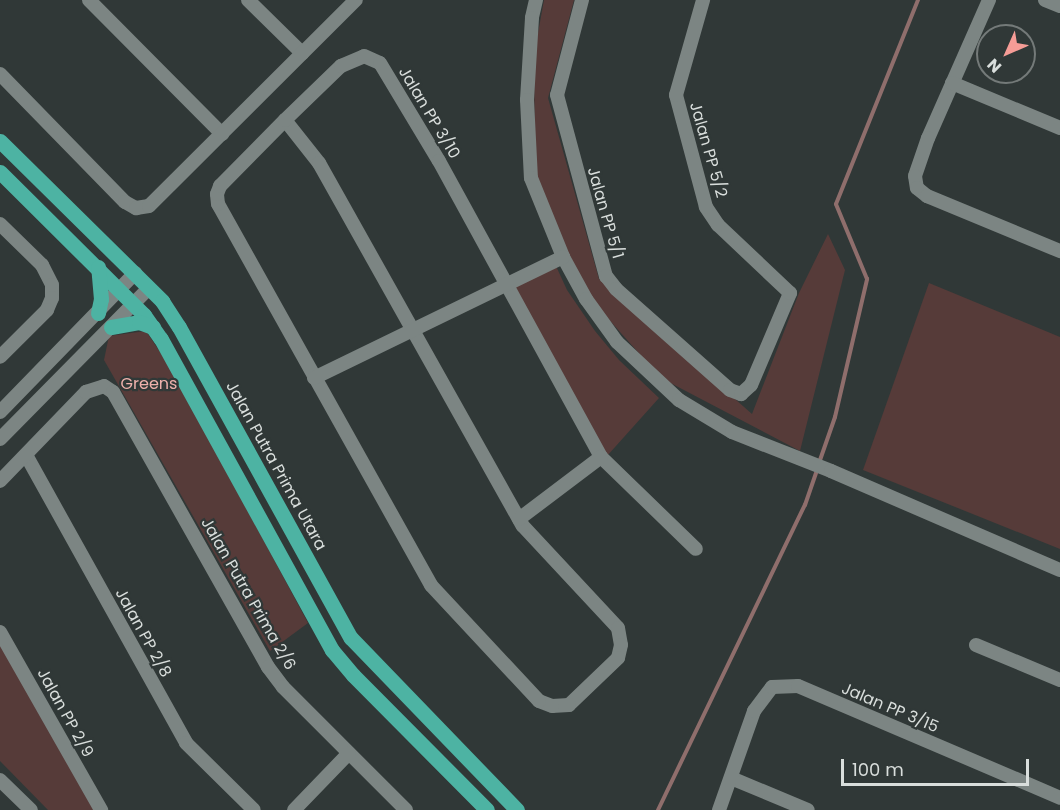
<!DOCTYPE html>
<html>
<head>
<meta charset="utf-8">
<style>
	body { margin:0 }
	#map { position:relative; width:1060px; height:810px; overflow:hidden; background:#303837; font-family:Poppins,sans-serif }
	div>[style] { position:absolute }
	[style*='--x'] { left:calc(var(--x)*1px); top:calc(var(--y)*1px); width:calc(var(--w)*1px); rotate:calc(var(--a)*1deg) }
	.green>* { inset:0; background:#563b39 }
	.stream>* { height:4px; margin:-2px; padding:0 2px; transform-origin:2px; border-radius:2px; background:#8f6e6c }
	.minor>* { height:14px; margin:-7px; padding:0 7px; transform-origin:7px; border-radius:7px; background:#7c8583 }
	.major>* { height:15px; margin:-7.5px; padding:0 7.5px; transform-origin:7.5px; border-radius:7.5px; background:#4db3a3 }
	span { translate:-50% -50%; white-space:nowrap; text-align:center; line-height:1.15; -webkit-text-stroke:4.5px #303837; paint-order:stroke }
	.street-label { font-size:16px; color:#d9dedc }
	.park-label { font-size:16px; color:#eeb1ac }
	.north { position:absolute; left:976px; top:24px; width:60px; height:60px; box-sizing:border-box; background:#303837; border:2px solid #747a79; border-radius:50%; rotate:225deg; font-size:16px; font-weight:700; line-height:24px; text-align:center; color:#d9dedc }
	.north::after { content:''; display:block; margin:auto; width:21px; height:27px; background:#f59c96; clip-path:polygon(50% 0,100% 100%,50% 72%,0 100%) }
	.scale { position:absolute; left:841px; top:759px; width:188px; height:27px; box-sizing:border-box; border:3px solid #d9dedc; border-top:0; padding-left:8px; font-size:18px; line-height:21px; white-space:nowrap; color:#d9dedc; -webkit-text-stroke:4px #303837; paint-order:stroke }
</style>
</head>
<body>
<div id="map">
	<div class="green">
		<div style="clip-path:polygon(544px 0,574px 0,548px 98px,599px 279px,752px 414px,799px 293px,828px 234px,845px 270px,800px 451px,661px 378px,596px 305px,558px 235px,535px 172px,534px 55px)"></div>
		<div style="clip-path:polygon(556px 266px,567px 290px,595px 331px,619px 360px,659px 398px,607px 456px,511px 287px)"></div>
		<div style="clip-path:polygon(929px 283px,1060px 337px,1060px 549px,863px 470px)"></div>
		<div style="clip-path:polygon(146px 331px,172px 370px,308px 623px,270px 651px,104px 360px,109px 336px)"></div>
		<div style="clip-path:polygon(0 643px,94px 810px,48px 810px,0 761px)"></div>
	</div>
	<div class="stream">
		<div style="--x:819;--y:463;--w:49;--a:-70.8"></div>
		<div style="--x:835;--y:417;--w:142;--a:-76.9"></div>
		<div style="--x:867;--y:279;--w:81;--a:-112.5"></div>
		<div style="--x:836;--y:204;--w:220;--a:-68.1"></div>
		<div style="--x:658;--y:810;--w:339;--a:-64.3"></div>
		<div style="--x:805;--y:505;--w:37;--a:-71"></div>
	</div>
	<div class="minor">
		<div style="--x:89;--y:0;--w:189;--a:45.2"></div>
		<div style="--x:248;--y:0;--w:76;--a:44.5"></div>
		<div style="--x:536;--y:0;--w:18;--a:103"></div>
		<div style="--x:532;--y:18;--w:82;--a:93.5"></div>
		<div style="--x:527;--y:100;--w:78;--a:87.1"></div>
		<div style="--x:531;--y:178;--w:85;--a:67.9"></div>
		<div style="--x:563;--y:257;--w:48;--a:61.3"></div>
		<div style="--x:586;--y:299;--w:53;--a:54.2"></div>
		<div style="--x:617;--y:342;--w:85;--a:43.1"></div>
		<div style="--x:679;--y:400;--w:62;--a:31.1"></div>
		<div style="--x:732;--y:432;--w:106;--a:21.5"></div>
		<div style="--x:831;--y:471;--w:249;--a:23.4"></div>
		<div style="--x:582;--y:0;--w:98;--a:104.7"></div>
		<div style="--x:557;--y:95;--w:188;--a:74.9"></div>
		<div style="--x:606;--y:276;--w:16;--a:52"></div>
		<div style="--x:616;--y:289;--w:152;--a:41.5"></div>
		<div style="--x:730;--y:390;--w:12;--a:20"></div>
		<div style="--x:741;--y:394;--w:13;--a:-42"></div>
		<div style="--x:751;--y:385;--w:100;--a:-67"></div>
		<div style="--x:790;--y:293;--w:99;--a:-136.6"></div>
		<div style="--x:718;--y:225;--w:22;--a:-124"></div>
		<div style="--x:706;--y:207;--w:116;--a:-105"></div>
		<div style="--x:676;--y:95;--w:99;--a:-74.1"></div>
		<div style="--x:989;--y:0;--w:151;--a:113.8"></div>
		<div style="--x:928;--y:138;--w:40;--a:108.9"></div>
		<div style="--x:915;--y:176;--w:12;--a:81"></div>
		<div style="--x:917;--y:188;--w:13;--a:39"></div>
		<div style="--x:927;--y:196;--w:144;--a:22.5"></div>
		<div style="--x:1045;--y:0;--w:16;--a:22"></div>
		<div style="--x:0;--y:74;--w:179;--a:45.7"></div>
		<div style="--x:125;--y:202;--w:13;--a:29"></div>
		<div style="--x:136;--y:208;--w:13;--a:-9"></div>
		<div style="--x:149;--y:206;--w:292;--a:-44.9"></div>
		<div style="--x:952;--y:83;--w:117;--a:22.6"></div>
		<div style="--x:285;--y:120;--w:55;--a:51.7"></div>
		<div style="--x:319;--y:163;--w:416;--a:60.7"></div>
		<div style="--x:523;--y:526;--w:139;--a:47"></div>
		<div style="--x:618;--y:628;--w:17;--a:80"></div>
		<div style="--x:621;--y:645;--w:13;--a:103"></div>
		<div style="--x:618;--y:658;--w:68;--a:136.2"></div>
		<div style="--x:569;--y:705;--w:17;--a:177"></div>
		<div style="--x:552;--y:706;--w:14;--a:-159"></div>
		<div style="--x:539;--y:701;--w:158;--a:-133"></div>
		<div style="--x:431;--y:585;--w:436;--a:-119.2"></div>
		<div style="--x:218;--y:204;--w:10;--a:-96"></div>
		<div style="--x:217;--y:194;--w:9;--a:-69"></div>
		<div style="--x:220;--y:186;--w:93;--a:-45.4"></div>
		<div style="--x:285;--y:120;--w:78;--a:-44"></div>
		<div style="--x:341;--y:66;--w:25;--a:-23"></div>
		<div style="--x:364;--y:56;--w:17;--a:24"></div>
		<div style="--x:380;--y:63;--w:114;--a:59"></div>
		<div style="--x:439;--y:161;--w:337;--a:61.3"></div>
		<div style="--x:601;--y:457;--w:132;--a:44.1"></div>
		<div style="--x:0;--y:224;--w:59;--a:44.3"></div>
		<div style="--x:42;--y:265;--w:22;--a:63"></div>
		<div style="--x:52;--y:285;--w:13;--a:90"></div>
		<div style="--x:52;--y:298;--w:13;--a:113"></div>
		<div style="--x:47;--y:310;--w:66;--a:135"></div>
		<div style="--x:314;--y:378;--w:277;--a:-25.9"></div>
		<div style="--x:0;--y:412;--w:194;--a:-45.8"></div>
		<div style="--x:0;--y:439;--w:212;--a:-45.4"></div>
		<div style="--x:26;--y:455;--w:329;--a:60.9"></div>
		<div style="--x:186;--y:743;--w:95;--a:44.6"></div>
		<div style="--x:0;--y:481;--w:124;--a:-46"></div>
		<div style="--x:86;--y:392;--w:19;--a:-18"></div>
		<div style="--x:104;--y:386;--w:11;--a:34"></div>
		<div style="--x:113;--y:392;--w:316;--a:60.6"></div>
		<div style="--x:268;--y:667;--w:25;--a:53"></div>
		<div style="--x:283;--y:687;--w:174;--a:45"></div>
		<div style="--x:519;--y:519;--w:103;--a:-37.1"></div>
		<div style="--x:0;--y:632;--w:205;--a:60.4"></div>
		<div style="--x:976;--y:645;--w:91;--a:22.6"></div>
		<div style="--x:731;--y:778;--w:83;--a:22.6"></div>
		<div style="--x:0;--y:780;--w:43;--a:44.1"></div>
		<div style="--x:294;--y:810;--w:79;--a:-46"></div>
		<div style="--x:719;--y:810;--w:105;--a:-70.5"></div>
		<div style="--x:754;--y:711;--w:30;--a:-53"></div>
		<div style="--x:772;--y:687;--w:26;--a:-2"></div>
		<div style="--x:798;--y:686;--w:285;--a:23.1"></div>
	</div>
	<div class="major">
		<div style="--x:0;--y:141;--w:228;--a:44.6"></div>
		<div style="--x:162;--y:301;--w:31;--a:57"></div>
		<div style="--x:179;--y:327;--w:355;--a:61.1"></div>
		<div style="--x:351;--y:638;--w:239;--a:46"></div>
		<div style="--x:0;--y:172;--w:203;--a:44.8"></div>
		<div style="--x:144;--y:315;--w:29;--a:55"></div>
		<div style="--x:161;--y:339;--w:355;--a:61.2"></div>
		<div style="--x:332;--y:650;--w:33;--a:50"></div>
		<div style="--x:353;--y:675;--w:190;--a:45.2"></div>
		<div style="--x:98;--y:313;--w:14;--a:-78"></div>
		<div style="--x:101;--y:299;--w:32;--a:-95"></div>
		<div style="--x:111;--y:327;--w:28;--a:-10"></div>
		<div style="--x:139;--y:322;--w:15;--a:20"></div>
	</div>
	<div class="street-label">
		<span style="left:429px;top:113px;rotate:59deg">Jalan PP 3/10</span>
		<span style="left:708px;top:150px;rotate:74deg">Jalan PP 5/2</span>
		<span style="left:605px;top:213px;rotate:74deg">Jalan PP 5/1</span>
		<span style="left:276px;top:466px;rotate:61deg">Jalan Putra Prima Utara</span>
		<span style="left:248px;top:594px;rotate:60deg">Jalan Putra Prima 2/6</span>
		<span style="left:143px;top:633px;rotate:61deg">Jalan PP 2/8</span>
		<span style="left:890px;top:708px;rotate:23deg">Jalan PP 3/15</span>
		<span style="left:65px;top:713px;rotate:61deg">Jalan PP 2/9</span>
	</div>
	<div class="park-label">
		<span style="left:149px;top:384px">Greens</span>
	</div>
	<div class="north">N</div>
	<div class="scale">100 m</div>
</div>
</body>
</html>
